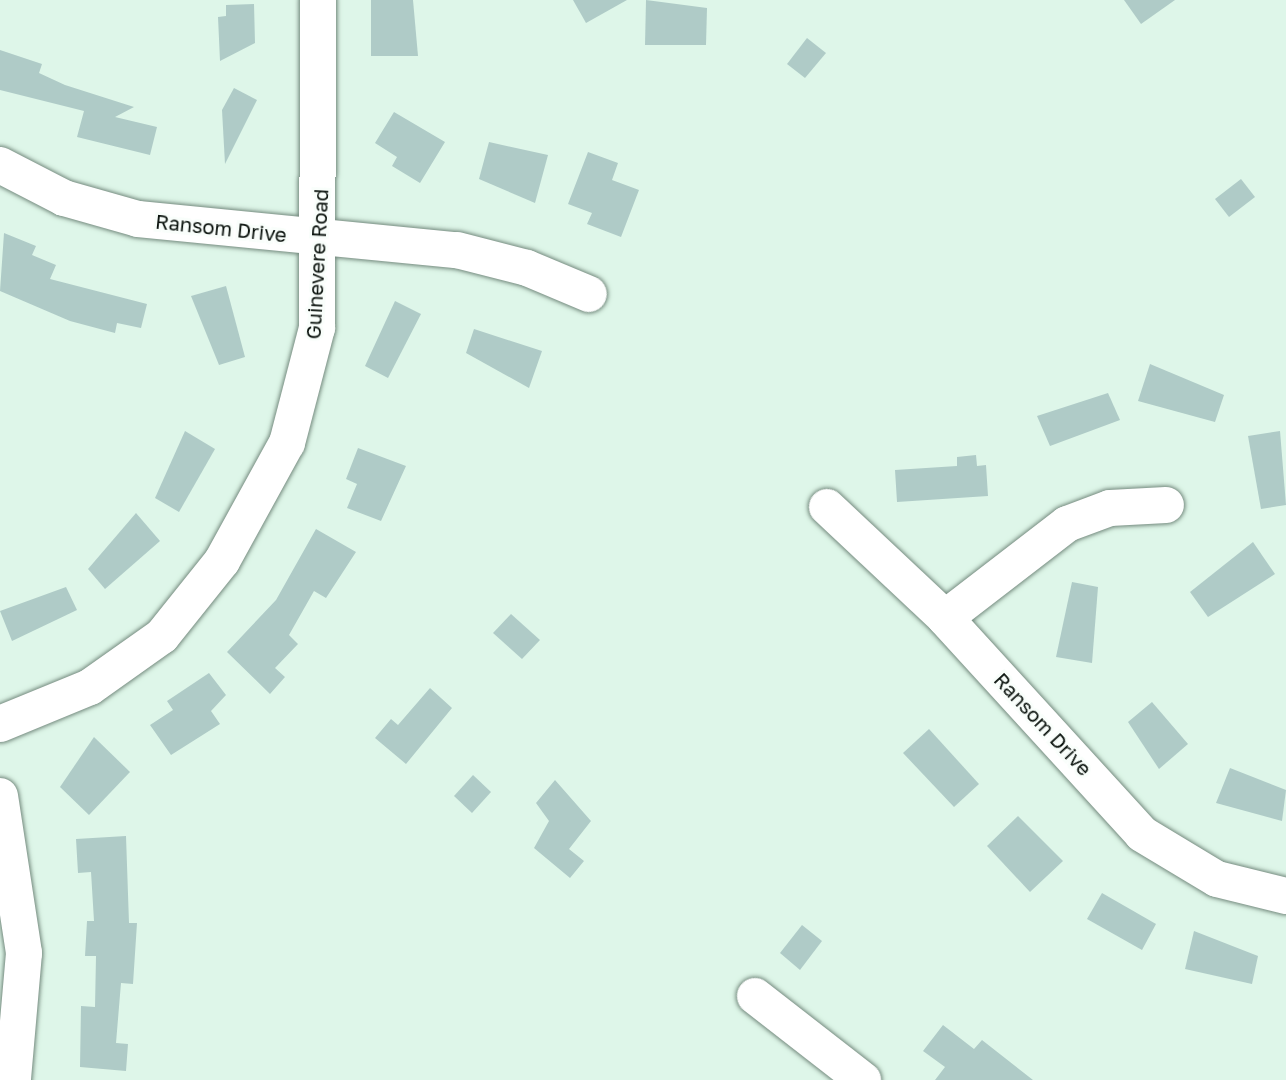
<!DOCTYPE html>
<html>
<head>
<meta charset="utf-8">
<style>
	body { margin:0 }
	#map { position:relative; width:1286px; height:1080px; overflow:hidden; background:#def6e9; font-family:"Golos Text",sans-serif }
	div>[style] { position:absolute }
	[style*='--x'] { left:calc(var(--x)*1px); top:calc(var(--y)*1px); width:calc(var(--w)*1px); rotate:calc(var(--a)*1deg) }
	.building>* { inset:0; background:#afcbc7 }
	.roads { filter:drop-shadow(0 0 2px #758b7f) drop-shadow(0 0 2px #758b7f) }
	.minor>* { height:36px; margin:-18px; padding:0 18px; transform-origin:18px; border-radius:18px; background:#fff }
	span { translate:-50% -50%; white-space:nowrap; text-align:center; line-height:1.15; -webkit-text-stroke:6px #f9fefb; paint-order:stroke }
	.street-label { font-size:20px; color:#08100b }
</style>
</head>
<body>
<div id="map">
	<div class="building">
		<div style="clip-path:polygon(371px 0,413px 0,418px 56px,371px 56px)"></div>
		<div style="clip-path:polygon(573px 0,627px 0,586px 23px)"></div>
		<div style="clip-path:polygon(646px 0,707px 8px,706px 45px,645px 45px)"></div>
		<div style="clip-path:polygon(1124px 0,1175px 0,1141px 24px)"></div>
		<div style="clip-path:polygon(254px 4px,255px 43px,220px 61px,218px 17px,226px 16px,226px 5px)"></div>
		<div style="clip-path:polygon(807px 38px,826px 53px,805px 78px,787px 64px)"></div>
		<div style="clip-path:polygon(0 50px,42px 64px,39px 73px,65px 85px,134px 107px,115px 117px,157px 127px,150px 155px,77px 137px,84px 111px,0 90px)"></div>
		<div style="clip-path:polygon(234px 88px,257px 100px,225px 164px,222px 110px)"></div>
		<div style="clip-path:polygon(394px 112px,445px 142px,420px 183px,392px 166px,397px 157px,375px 143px)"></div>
		<div style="clip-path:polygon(489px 142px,548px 155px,535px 203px,479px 179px)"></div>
		<div style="clip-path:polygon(588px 152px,618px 163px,612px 180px,639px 190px,621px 237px,587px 224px,592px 213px,568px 204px)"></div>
		<div style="clip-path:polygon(1241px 179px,1255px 197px,1229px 217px,1215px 199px)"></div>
		<div style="clip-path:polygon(4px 233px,36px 246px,32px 255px,56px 265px,50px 279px,147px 304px,141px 328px,117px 323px,115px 333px,70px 321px,0 291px)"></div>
		<div style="clip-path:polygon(226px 286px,245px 357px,219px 365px,191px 296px)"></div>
		<div style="clip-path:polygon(395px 301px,421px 314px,388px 378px,365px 366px)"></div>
		<div style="clip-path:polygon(474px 329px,542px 351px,529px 388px,466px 353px)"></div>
		<div style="clip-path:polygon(1150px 364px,1224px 395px,1215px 422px,1138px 401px)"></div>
		<div style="clip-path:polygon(1108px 393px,1120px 420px,1050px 446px,1037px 416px)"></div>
		<div style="clip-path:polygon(185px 431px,215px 449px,179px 512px,155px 498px)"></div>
		<div style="clip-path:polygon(1280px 431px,1286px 505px,1261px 509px,1248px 436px)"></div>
		<div style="clip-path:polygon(358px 448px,406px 466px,381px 521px,347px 508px,357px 484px,346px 479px)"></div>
		<div style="clip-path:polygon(976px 455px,977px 466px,986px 465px,988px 496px,897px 502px,895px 470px,957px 466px,957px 457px)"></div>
		<div style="clip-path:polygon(136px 513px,160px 541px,105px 589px,88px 569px)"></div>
		<div style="clip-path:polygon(316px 529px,356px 552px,326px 598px,314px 591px,289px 635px,298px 644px,275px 668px,285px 677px,270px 694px,227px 652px,276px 600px)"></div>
		<div style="clip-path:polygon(1253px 542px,1275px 574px,1208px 617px,1190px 592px)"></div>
		<div style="clip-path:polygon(1072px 582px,1098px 587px,1092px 663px,1056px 657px)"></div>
		<div style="clip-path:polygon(66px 587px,77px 610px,12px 641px,0 611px)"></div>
		<div style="clip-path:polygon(511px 614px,540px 640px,522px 659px,493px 633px)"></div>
		<div style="clip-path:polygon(209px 673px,226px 695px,211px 711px,220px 724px,171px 755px,150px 725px,173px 710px,167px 701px)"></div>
		<div style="clip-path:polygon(430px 688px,452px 708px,406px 764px,375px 738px,391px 719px,398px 725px)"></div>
		<div style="clip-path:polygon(1152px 702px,1188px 744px,1159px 769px,1128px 722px)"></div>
		<div style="clip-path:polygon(929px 729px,979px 784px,954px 807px,903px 753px)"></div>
		<div style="clip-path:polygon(94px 737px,130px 772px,89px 815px,60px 787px)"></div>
		<div style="clip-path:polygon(1230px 768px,1286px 790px,1282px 821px,1216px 803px)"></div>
		<div style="clip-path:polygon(473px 775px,491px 792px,472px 813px,454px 796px)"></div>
		<div style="clip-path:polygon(555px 780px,591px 821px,569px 849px,584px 861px,570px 878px,534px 848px,549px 821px,536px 803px)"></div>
		<div style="clip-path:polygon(1018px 816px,1063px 861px,1030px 892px,987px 846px)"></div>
		<div style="clip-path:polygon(126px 836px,129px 923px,137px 923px,133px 984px,121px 983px,116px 1043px,128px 1044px,126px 1071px,80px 1067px,81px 1006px,95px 1007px,96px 956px,85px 956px,87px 921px,94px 921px,91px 872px,78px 873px,76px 839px)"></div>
		<div style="clip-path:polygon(1102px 893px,1156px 924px,1142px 950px,1087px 919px)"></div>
		<div style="clip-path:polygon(802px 925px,822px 941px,800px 970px,780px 953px)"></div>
		<div style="clip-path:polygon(1194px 931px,1258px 956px,1252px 984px,1185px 969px)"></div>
		<div style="clip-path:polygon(943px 1025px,974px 1049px,982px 1040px,1033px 1080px,935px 1080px,945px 1067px,923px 1051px)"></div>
	</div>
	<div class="roads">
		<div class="minor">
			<div style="--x:0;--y:165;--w:72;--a:27.3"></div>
			<div style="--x:64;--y:198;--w:77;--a:15.8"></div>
			<div style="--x:138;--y:219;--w:321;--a:5.6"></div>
			<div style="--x:457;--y:250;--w:72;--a:14.4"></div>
			<div style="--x:527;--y:268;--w:67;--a:22.8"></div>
			<div style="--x:827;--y:507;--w:162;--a:43.2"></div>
			<div style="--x:945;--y:618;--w:292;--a:47.6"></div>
			<div style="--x:1142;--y:834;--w:87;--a:31"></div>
			<div style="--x:1217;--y:879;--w:71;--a:13.8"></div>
			<div style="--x:945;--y:618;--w:154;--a:-37.6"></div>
			<div style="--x:1067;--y:524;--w:46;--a:-20.4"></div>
			<div style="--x:1110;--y:508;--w:56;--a:-3.1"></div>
			<div style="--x:0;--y:724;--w:97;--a:-22.3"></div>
			<div style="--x:90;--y:687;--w:88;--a:-35.3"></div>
			<div style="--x:162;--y:636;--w:96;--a:-51.3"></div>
			<div style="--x:222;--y:561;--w:135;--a:-61.2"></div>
			<div style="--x:287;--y:443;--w:119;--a:-75.4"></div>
			<div style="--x:317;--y:328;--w:328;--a:-89.8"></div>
			<div style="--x:0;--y:796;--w:159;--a:81.3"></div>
			<div style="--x:24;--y:953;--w:127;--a:95"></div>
			<div style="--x:755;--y:996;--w:137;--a:37.9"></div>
		</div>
	</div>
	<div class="street-label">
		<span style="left:221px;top:228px;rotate:6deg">Ransom Drive</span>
		<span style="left:317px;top:264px;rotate:-87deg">Guinevere Road</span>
		<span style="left:1043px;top:724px;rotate:47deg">Ransom Drive</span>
	</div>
</div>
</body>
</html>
